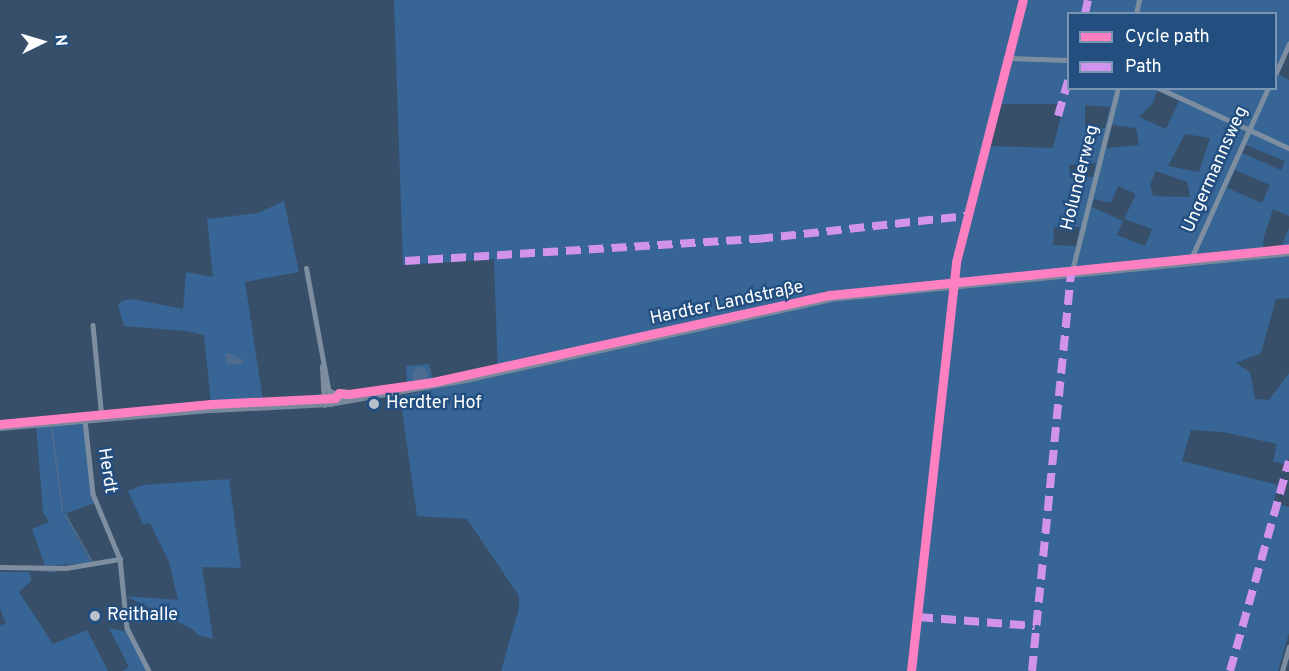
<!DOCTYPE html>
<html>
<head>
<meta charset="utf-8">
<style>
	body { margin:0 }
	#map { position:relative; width:1289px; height:671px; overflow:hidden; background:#384f6a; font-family:Overpass,sans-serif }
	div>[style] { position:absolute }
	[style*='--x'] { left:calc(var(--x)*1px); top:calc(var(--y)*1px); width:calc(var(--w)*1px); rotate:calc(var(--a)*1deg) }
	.green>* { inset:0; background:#366596 }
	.water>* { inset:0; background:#4d6c8f }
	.round { border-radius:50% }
	.stream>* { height:1.5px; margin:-0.75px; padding:0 0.75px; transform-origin:0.75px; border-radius:0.75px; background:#4d6c8f }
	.minor>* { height:4.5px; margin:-2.25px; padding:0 2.25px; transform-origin:2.25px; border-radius:2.25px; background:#7d8ea0 }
	.tertiary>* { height:5px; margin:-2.5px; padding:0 2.5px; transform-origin:2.5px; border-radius:2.5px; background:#7d8ea0 }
	.secondary>* { height:6px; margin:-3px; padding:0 3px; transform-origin:3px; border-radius:3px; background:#79899d }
	.quiet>* { height:8px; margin-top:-4px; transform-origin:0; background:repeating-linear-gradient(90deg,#d193ec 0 15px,transparent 0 23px) }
	.cycleway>* { height:9px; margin:-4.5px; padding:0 4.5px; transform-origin:4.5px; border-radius:4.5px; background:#ff80c0 }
	.dots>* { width:16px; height:16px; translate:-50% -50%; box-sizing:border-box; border:3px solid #224e80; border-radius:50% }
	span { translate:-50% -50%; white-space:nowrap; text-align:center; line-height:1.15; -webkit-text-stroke:4.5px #224e80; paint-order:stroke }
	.street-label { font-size:18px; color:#fff }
	.poi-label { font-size:18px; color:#fff }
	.left { translate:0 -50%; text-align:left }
	.legend { position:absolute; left:1067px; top:12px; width:210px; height:78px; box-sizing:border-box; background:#224e80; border:2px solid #7a95b3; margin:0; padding:8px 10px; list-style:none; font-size:18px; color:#fff }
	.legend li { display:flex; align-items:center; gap:12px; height:30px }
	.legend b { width:30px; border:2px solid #7a95b3 }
	.north { position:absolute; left:12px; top:12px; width:60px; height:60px; -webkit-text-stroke:4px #224e80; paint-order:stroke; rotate:85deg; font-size:16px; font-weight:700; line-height:24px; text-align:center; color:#fff }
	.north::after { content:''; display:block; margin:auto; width:21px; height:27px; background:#fff; clip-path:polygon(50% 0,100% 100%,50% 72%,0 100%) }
</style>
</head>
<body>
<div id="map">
	<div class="green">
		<div style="clip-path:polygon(evenodd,394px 0,1289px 0,1289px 51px,1278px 74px,1289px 80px,1289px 216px,1273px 209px,1263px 240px,1264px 250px,1280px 249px,1289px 228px,1289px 298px,1276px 299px,1261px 353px,1236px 363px,1250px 372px,1255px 399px,1269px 400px,1289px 373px,1289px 457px,1287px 465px,1273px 461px,1277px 444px,1223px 432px,1191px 430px,1182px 461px,1278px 485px,1271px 511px,1276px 513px,1279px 504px,1289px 507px,1289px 633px,1278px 671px,501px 671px,519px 608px,519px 596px,467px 519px,417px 516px,400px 396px,498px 376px,494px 259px,403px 265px,394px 0,1068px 14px,1276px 14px,1276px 88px,1068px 88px,1068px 14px,394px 0,1157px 91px,1179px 101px,1166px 129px,1139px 117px,1153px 103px,1157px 91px,394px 0,999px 104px,1064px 104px,1053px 148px,988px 146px,999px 104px,394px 0,1085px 105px,1110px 107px,1105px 128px,1085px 128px,1085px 105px,394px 0,1112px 125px,1136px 128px,1139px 145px,1106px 148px,1112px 125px,394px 0,1185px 134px,1210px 138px,1199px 172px,1168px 166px,1185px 134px,394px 0,1246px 145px,1285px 161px,1281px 170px,1242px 153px,1246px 145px,394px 0,1096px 163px,1093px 177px,1070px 178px,1069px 165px,1096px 163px,394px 0,1235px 170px,1270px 185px,1262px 203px,1227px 188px,1235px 170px,394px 0,1156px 171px,1187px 182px,1190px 197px,1153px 196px,1150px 184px,1156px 171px,394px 0,1118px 186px,1136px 194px,1124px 219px,1152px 229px,1145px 246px,1117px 235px,1123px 221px,1092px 207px,1094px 199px,1111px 203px,1118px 186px,394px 0,1054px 227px,1080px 227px,1076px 246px,1053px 245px,1054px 227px)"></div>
		<div style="clip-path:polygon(284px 201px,299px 272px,245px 282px,263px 401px,211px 404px,204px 335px,186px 331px,124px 326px,118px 305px,122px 301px,133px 299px,183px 309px,186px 272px,213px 277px,207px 219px,258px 213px)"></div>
		<div style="clip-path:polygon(429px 364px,433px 380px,407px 385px,406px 366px)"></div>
		<div style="clip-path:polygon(85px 420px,95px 503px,64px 514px,91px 563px,45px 566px,32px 529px,49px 522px,43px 512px,36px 425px)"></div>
		<div style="clip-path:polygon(229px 479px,241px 568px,202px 567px,213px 639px,198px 635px,194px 630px,126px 596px,178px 600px,169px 562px,150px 523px,143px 524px,128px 491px,98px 502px,143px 485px)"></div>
		<div style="clip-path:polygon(0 572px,30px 572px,31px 581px,19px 592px,53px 644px,87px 630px,108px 671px,0 671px,0 626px,6px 623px,0 609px)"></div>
		<div style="clip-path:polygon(129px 627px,151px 671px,122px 671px,129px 667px,109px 628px,124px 631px)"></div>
	</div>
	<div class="water">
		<div style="clip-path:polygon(229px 353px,242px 359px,244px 364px,227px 365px,225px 354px)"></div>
		<div class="round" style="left:412px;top:367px;width:16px;height:16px"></div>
	</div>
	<div class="stream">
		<div style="--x:52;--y:427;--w:84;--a:82.5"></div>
		<div style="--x:66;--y:515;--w:53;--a:60.5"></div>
		<div style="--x:39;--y:570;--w:16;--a:4"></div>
	</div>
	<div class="minor">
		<div style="--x:1136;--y:14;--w:14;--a:-78"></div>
		<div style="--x:1008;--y:58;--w:60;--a:1.9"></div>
		<div style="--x:1276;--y:73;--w:32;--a:-66"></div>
		<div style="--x:1159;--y:88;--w:143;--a:24.8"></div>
		<div style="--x:1189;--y:263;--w:192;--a:-65.7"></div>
		<div style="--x:1071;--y:275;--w:193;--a:-75.9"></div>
		<div style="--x:93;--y:325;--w:94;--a:84.5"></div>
		<div style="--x:85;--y:420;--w:74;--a:83.8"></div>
		<div style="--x:93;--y:494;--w:70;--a:67.4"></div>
		<div style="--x:120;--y:559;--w:69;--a:84.2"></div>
		<div style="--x:127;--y:628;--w:48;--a:62.9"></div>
		<div style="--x:0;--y:567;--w:66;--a:0.9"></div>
		<div style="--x:66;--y:568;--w:55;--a:-9.5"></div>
		<div style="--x:1282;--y:671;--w:25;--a:-74"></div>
	</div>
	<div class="tertiary">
		<div style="--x:306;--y:268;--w:138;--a:79.6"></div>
		<div style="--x:322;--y:366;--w:39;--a:87"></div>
		<div style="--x:330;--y:391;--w:23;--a:23"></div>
	</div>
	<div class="secondary">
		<div style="--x:0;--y:428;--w:213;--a:-4.9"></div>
		<div style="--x:212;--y:410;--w:117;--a:-2.9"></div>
		<div style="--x:329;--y:404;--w:139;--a:-9.9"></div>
		<div style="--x:466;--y:380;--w:373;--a:-12.5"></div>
		<div style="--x:830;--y:299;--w:461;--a:-5.7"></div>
	</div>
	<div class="quiet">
		<div style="--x:1085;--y:14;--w:14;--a:-78"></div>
		<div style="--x:1058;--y:116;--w:37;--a:-74"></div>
		<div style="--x:405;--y:261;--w:354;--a:-3.6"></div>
		<div style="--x:758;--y:239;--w:211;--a:-6.3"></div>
		<div style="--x:918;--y:617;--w:117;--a:4.4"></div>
		<div style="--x:1032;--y:671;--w:398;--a:-84.4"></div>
		<div style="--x:1230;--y:671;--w:218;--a:-74.3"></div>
	</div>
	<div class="cycleway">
		<div style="--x:0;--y:424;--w:212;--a:-5.4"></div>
		<div style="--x:211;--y:404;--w:124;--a:-2.8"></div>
		<div style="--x:335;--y:398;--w:6;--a:-51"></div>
		<div style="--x:339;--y:393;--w:10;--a:6"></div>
		<div style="--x:349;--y:394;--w:85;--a:-8.1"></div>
		<div style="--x:433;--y:382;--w:406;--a:-12.4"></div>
		<div style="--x:830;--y:295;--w:461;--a:-5.8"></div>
		<div style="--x:911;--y:671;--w:411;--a:-83.7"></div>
		<div style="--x:956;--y:262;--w:270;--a:-75.7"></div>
	</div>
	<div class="dots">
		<div style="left:374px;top:404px;background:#b9c1cb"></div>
		<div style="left:95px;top:616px;background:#b9c1cb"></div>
	</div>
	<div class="street-label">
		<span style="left:1216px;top:170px;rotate:-66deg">Ungermannsweg</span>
		<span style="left:1081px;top:178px;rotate:-76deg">Holunderweg</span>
		<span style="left:727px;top:304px;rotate:-12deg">Hardter Landstraße</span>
		<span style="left:106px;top:471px;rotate:81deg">Herdt</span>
	</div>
	<div class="poi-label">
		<span class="left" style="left:386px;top:404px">Herdter Hof</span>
		<span class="left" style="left:107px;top:616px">Reithalle</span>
	</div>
	<ul class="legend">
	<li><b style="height:8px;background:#ff80c0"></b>Cycle path</li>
	<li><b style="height:8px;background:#d193ec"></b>Path</li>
	</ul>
	<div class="north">N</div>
</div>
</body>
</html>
